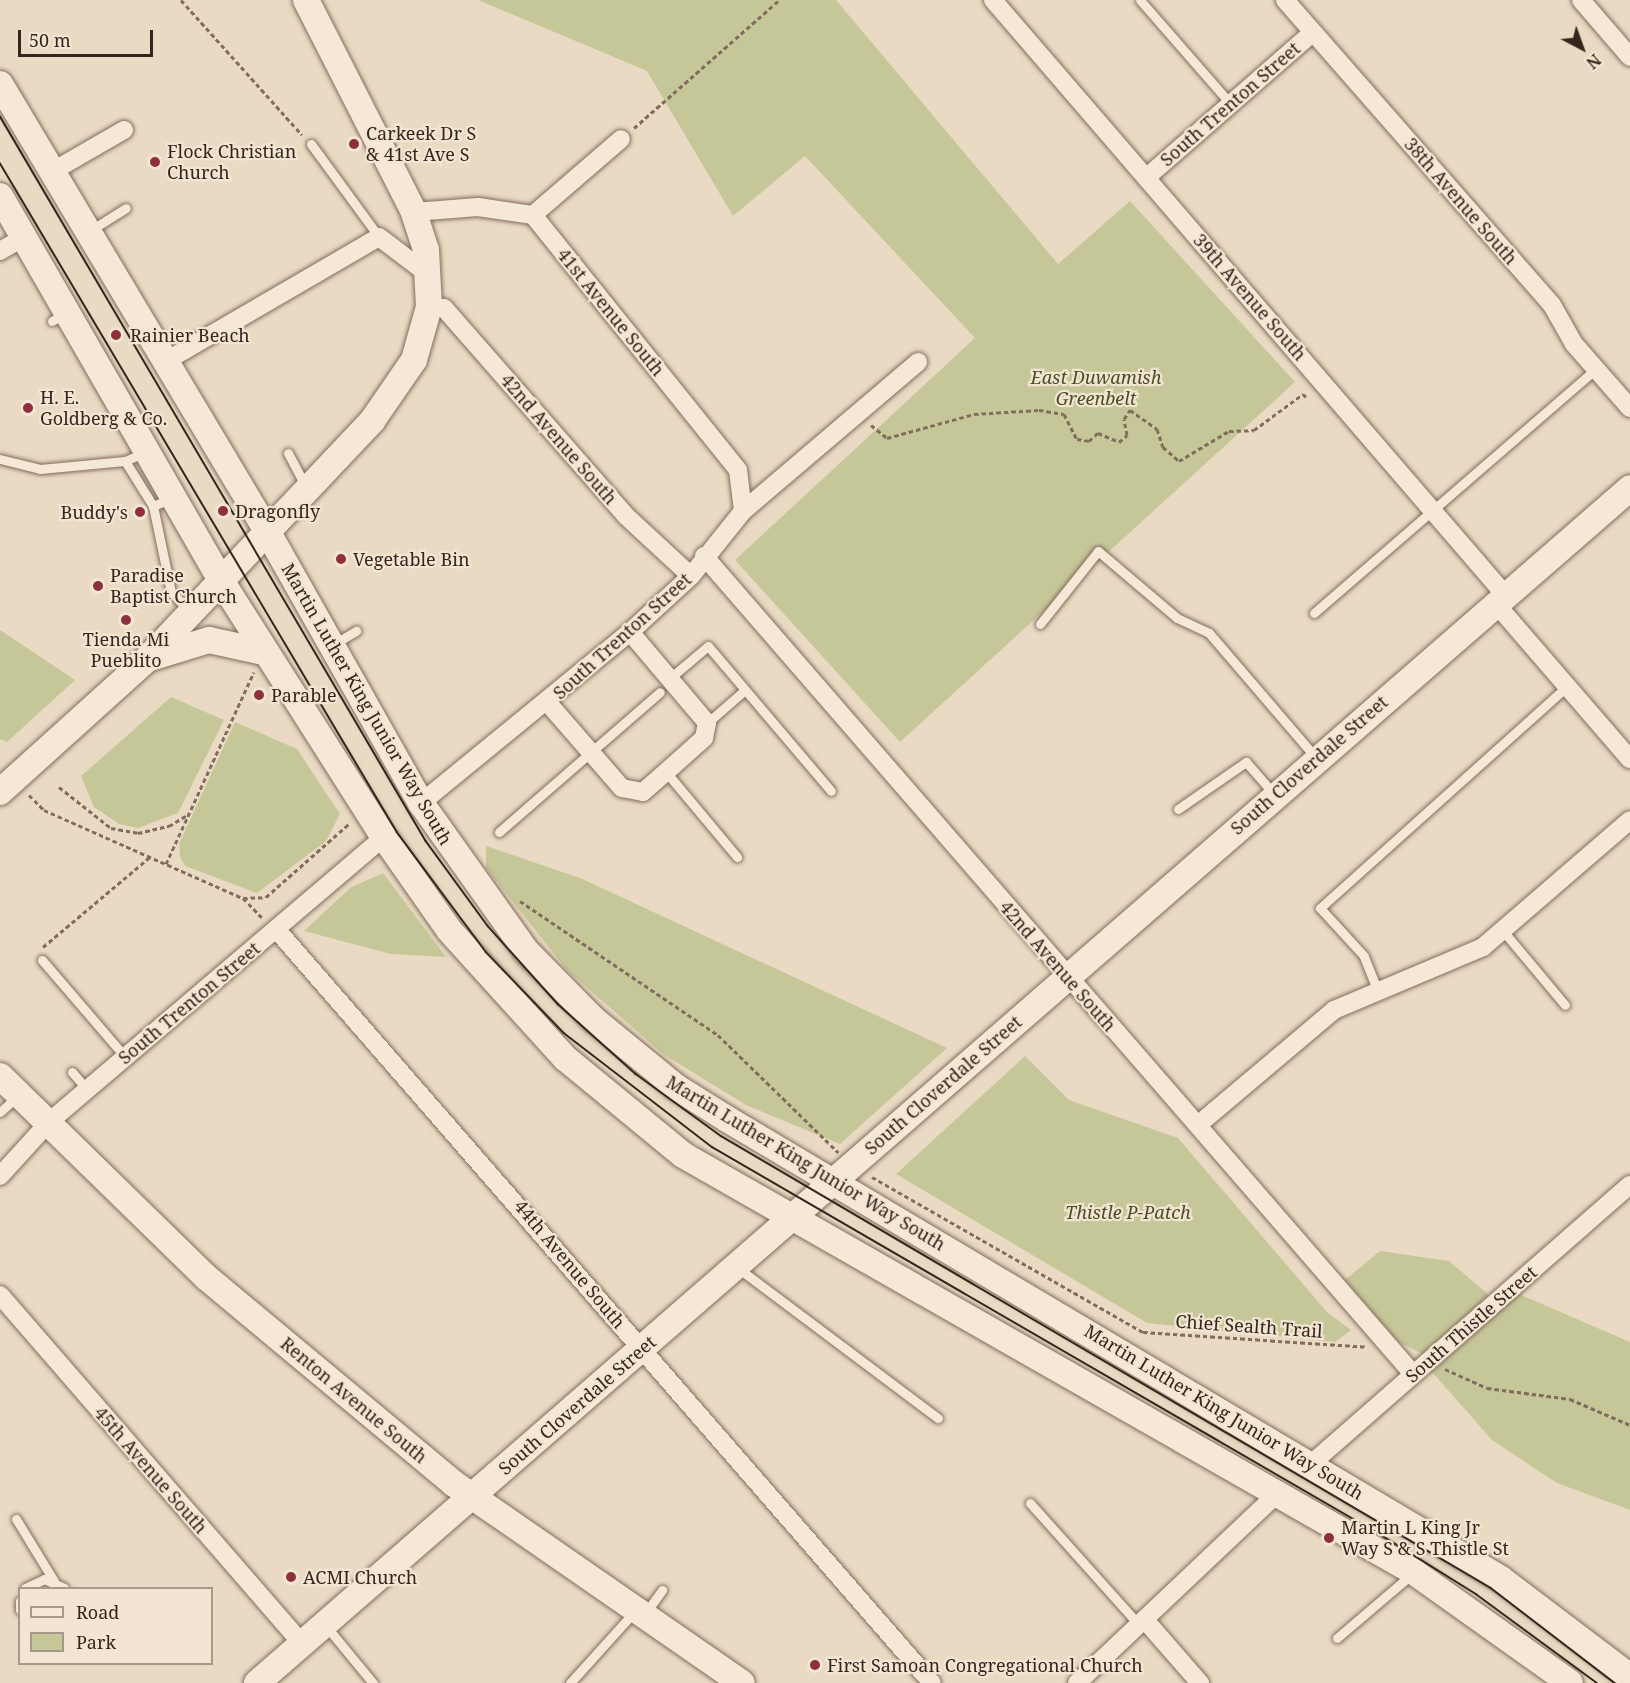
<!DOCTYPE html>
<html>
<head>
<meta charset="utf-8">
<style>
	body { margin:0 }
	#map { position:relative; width:1630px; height:1683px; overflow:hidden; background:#eadac3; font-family:"Noto Serif",serif }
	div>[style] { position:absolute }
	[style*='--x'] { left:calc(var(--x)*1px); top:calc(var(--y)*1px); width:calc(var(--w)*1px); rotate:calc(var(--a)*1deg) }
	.green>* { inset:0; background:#c6c799 }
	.path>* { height:3px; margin-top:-1.5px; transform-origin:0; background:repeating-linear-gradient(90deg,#826c5c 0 4.5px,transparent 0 7.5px) }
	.roads { filter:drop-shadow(0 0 2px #826c5c) drop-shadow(0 0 2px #826c5c) }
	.lane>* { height:9px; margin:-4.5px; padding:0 4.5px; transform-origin:4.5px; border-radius:4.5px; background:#f5e8d6 }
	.street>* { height:18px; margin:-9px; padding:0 9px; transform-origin:9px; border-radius:9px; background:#f5e8d6 }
	.secondary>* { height:26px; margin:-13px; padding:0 13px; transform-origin:13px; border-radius:13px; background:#f5e8d6 }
	.tram>* { height:1.5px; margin:-0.75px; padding:0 0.75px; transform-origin:0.75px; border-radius:0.75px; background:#34261e }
	.dots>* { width:16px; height:16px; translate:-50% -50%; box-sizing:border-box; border:3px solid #f2e5d2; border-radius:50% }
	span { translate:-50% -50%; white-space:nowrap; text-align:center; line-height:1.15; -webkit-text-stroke:4.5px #f2e5d2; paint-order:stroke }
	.street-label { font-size:18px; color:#34261e }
	.poi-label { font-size:18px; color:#34261e }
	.left { translate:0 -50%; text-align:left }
	.right { translate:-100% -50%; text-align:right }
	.park-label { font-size:18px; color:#494e27; font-style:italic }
	.legend { position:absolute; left:18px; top:1587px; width:195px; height:78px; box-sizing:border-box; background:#f2e5d2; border:2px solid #a6998a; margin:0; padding:8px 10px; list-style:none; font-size:18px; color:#34261e }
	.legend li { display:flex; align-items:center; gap:12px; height:30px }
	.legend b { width:30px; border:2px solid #a6998a }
	.north { position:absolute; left:1552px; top:18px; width:60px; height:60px; -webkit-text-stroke:4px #f2e5d2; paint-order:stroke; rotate:139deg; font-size:16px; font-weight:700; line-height:24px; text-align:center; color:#34261e }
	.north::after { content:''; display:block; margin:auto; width:21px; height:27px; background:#34261e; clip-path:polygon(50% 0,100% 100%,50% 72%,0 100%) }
	.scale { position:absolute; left:18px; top:30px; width:135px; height:27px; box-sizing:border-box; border:3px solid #34261e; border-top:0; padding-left:8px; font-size:18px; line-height:21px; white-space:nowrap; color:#34261e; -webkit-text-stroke:4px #f2e5d2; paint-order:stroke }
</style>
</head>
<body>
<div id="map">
	<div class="green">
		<div style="clip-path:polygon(478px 0,836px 0,1058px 264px,1130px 201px,1295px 382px,900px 742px,735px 560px,975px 338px,805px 156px,733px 216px,647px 71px)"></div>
		<div style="clip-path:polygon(0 630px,75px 680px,7px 742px,0 739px)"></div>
		<div style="clip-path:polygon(171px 697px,224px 720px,178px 813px,138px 828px,119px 824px,94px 807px,81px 776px)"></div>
		<div style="clip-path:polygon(235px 722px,297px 749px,340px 814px,326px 841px,257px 893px,185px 866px,180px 857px,179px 844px)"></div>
		<div style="clip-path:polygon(486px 846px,580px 878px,947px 1048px,840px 1144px,746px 1105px,663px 1054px,567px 970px,486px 868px)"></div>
		<div style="clip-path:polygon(383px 873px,446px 957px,391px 954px,304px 931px,350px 888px)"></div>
		<div style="clip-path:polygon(1025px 1056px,1069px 1100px,1178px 1138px,1327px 1312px,1351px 1330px,1335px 1342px,1147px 1323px,896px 1174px)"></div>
		<div style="clip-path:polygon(1380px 1251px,1449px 1261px,1489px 1295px,1423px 1354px,1398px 1342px,1345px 1280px)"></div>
		<div style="clip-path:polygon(1519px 1294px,1630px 1342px,1630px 1510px,1557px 1483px,1492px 1440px,1432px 1372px)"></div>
	</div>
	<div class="path">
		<div style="--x:181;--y:0;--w:181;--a:48.1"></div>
		<div style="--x:634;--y:128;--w:193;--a:-41.4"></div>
		<div style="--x:871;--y:425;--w:21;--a:39"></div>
		<div style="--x:887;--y:438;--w:90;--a:-15.4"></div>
		<div style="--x:974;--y:414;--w:65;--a:-3.5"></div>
		<div style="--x:1039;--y:410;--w:25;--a:9"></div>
		<div style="--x:1064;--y:414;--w:28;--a:63"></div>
		<div style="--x:1077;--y:439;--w:12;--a:9"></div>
		<div style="--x:1089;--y:441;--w:12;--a:-42"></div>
		<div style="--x:1098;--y:433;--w:23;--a:23"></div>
		<div style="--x:1119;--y:442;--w:11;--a:-41"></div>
		<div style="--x:1127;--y:435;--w:16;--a:-101"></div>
		<div style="--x:1124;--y:419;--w:11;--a:-56"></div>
		<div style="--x:1130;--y:410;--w:33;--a:35"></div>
		<div style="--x:1157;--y:429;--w:19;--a:72"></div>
		<div style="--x:1163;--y:447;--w:21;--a:41"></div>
		<div style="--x:1179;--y:461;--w:58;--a:-31"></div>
		<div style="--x:1229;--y:431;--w:25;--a:-2"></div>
		<div style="--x:1254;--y:430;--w:61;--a:-36.3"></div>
		<div style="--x:1303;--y:394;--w:4;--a:45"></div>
		<div style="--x:59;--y:787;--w:66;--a:38.3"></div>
		<div style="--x:111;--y:828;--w:27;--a:10"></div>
		<div style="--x:138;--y:833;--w:32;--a:-13"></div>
		<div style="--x:169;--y:826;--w:23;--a:-31"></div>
		<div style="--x:29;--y:795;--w:21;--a:45"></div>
		<div style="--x:44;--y:810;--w:218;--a:23.9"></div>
		<div style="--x:243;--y:898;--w:23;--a:-2"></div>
		<div style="--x:266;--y:897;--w:112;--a:-41.4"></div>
		<div style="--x:166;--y:864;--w:211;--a:-65.4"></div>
		<div style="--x:243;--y:898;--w:29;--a:46"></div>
		<div style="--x:520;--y:901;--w:239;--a:34.1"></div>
		<div style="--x:718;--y:1035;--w:168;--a:44.3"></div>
		<div style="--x:43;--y:947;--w:140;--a:-40.1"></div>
		<div style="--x:872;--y:1177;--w:312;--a:29.8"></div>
		<div style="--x:1143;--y:1332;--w:224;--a:3.8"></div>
		<div style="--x:1445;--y:1369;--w:46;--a:24.3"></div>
		<div style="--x:1487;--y:1388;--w:84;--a:7.5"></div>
		<div style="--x:1570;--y:1399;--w:65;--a:23.4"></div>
	</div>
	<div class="roads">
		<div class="lane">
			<div style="--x:1140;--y:0;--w:137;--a:48.9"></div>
			<div style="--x:311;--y:144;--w:115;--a:53.8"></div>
			<div style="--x:91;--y:230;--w:41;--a:-32.2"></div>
			<div style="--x:52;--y:321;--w:15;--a:-32"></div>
			<div style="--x:288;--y:453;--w:40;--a:62"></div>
			<div style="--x:0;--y:459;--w:41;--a:14"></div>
			<div style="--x:40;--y:469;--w:85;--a:-5.4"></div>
			<div style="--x:125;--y:461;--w:22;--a:-24"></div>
			<div style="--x:125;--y:461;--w:53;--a:58.1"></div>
			<div style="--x:172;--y:498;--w:21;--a:157"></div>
			<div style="--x:153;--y:506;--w:88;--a:78.2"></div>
			<div style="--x:171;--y:592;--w:28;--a:46"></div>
			<div style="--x:1314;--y:613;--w:373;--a:-40.9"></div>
			<div style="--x:1040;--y:624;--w:93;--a:-51.5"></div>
			<div style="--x:1098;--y:551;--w:104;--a:40.3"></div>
			<div style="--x:1177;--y:618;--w:35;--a:25"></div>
			<div style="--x:1209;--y:633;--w:165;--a:49.4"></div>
			<div style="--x:334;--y:644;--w:26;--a:-31"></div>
			<div style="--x:676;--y:673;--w:42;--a:-40.2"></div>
			<div style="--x:708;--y:646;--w:190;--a:49.7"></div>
			<div style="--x:707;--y:723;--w:50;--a:-41"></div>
			<div style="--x:666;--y:772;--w:111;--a:50.1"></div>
			<div style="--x:1178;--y:809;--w:83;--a:-34.7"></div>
			<div style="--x:1246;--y:762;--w:43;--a:48.8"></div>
			<div style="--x:499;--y:832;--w:213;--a:-41"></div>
			<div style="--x:1504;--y:932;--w:95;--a:50.1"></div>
			<div style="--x:42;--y:960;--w:128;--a:49.4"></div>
			<div style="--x:1377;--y:989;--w:35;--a:-112"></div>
			<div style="--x:1364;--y:956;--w:65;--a:-132.5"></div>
			<div style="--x:1320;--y:908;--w:331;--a:-41.9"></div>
			<div style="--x:72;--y:1072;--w:23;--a:49"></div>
			<div style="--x:0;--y:1112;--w:24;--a:-42"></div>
			<div style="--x:738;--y:1268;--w:250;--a:36.9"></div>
			<div style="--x:1030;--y:1503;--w:164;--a:48.2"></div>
			<div style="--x:16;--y:1519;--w:73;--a:58.5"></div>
			<div style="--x:25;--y:1588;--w:21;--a:-25"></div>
			<div style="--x:44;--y:1579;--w:22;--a:24"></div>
			<div style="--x:20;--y:1601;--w:9;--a:90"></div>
			<div style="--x:644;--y:1615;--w:31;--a:-54"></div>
			<div style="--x:326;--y:1626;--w:74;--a:50.5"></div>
			<div style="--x:1337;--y:1638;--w:99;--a:-40.5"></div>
			<div style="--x:570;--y:1683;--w:96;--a:-48"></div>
		</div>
		<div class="street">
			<div style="--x:993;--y:0;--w:786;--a:49.28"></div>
			<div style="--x:1285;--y:0;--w:405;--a:48.8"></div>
			<div style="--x:1552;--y:305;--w:45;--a:60.6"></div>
			<div style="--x:1574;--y:344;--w:85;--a:48.8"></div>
			<div style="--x:1581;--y:0;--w:75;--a:49.3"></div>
			<div style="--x:53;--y:171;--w:82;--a:-30"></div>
			<div style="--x:1147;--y:177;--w:220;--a:-41.1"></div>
			<div style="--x:414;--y:212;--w:64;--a:-4.5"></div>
			<div style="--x:478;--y:207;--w:56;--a:8.3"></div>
			<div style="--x:533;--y:215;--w:327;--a:51.2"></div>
			<div style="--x:738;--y:470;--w:41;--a:83"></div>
			<div style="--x:533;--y:215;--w:116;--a:-40.8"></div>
			<div style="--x:0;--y:251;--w:28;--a:-30"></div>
			<div style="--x:429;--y:307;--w:15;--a:4"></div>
			<div style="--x:444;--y:308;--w:276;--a:48.8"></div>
			<div style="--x:626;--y:516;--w:88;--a:42.7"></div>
			<div style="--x:166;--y:361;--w:246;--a:-30.2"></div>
			<div style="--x:379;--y:237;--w:63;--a:37.2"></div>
			<div style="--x:704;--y:556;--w:1082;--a:49.08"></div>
			<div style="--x:1496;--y:604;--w:205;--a:49.2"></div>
			<div style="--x:548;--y:703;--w:113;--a:49"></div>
			<div style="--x:622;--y:788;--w:21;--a:11"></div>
			<div style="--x:643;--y:792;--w:30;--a:-41"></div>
			<div style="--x:666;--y:772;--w:51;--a:-41.8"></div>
			<div style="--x:704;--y:738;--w:15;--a:-79"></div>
			<div style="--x:707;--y:723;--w:119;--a:-130.2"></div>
			<div style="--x:421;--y:803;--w:270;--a:-39.3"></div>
			<div style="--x:630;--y:632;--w:83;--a:-42.6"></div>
			<div style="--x:691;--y:576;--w:83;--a:-51.3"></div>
			<div style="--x:743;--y:511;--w:230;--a:-40.4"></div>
			<div style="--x:276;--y:929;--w:999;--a:48.98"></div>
			<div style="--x:1198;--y:1125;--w:178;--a:-40.2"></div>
			<div style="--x:1334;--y:1010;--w:162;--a:-22.9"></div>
			<div style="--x:1483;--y:947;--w:194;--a:-40.8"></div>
			<div style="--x:0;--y:1176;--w:73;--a:-47.8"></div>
			<div style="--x:49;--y:1122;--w:440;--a:-40.4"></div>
			<div style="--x:0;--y:1295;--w:462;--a:49.1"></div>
			<div style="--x:1311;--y:1464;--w:424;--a:-41.2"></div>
			<div style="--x:1145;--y:1620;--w:84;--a:48.9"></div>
			<div style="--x:1077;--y:1683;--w:278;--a:-43.4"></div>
		</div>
		<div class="secondary">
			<div style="--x:0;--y:84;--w:521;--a:59.15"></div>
			<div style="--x:267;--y:531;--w:313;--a:60.5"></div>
			<div style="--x:421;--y:803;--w:183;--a:54.6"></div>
			<div style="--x:527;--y:952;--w:94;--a:45.4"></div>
			<div style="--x:593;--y:1019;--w:107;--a:39.3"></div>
			<div style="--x:676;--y:1087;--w:60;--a:32.1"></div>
			<div style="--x:727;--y:1119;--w:900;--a:30.72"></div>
			<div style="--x:1501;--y:1579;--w:162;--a:37.2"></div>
			<div style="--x:0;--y:196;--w:442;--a:60.1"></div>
			<div style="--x:220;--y:579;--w:306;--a:57.6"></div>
			<div style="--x:384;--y:837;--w:113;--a:55"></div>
			<div style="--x:449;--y:930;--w:173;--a:47.8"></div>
			<div style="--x:565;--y:1058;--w:153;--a:39.4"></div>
			<div style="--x:683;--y:1155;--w:842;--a:29.7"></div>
			<div style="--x:1414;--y:1572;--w:191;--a:35.4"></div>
			<div style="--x:150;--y:658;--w:62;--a:-17"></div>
			<div style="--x:209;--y:640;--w:56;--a:12.3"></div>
			<div style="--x:0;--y:792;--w:198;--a:-42.1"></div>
			<div style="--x:147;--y:659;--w:328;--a:-46.6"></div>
			<div style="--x:372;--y:421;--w:74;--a:-55.5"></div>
			<div style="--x:414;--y:360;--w:55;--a:-74.2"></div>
			<div style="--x:429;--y:307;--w:57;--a:-93"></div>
			<div style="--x:426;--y:250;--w:40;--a:-108"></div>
			<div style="--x:414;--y:212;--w:238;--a:-117"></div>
			<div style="--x:0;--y:1076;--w:288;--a:44.3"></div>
			<div style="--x:206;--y:1277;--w:322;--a:39.8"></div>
			<div style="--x:453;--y:1483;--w:351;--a:34.7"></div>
			<div style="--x:257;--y:1683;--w:1820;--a:-41.03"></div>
		</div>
	</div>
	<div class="tram">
		<div style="--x:0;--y:116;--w:841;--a:59.56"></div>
		<div style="--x:426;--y:841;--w:105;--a:53.9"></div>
		<div style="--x:488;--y:926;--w:105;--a:48.1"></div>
		<div style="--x:558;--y:1004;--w:105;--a:41.9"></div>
		<div style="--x:636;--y:1074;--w:105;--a:36.1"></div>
		<div style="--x:721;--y:1136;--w:893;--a:30.41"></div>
		<div style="--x:1491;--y:1588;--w:156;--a:37.5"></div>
		<div style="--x:0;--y:163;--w:778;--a:59.31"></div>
		<div style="--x:397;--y:832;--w:149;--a:53.4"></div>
		<div style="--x:486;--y:952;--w:112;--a:46.1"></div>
		<div style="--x:564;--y:1033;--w:187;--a:37.6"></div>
		<div style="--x:712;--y:1147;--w:773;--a:30.11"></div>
		<div style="--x:1381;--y:1535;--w:112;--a:31.8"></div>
		<div style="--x:1476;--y:1594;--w:150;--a:36.3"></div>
	</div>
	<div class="dots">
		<div style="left:354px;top:144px;background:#8c313c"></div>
		<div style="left:155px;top:162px;background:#8c313c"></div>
		<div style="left:116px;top:335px;background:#8c313c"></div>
		<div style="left:28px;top:408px;background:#8c313c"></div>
		<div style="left:223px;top:511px;background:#8c313c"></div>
		<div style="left:140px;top:512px;background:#8c313c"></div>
		<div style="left:341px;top:559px;background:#8c313c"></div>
		<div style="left:98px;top:586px;background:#8c313c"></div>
		<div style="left:126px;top:620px;background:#8c313c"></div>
		<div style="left:259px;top:695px;background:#8c313c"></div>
		<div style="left:1329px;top:1538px;background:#8c313c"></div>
		<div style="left:291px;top:1577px;background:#8c313c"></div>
		<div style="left:815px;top:1665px;background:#8c313c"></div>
	</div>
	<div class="street-label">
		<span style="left:1230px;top:104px;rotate:-41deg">South Trenton Street</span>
		<span style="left:1461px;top:201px;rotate:49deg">38th Avenue South</span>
		<span style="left:1250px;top:297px;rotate:49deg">39th Avenue South</span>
		<span style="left:611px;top:312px;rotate:51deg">41st Avenue South</span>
		<span style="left:559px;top:439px;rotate:49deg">42nd Avenue South</span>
		<span style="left:622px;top:636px;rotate:-42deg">South Trenton Street</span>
		<span style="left:367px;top:704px;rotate:60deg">Martin Luther King Junior Way South</span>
		<span style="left:1309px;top:765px;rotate:-41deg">South Cloverdale Street</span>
		<span style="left:1058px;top:966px;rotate:49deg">42nd Avenue South</span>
		<span style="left:189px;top:1003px;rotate:-40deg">South Trenton Street</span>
		<span style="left:943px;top:1085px;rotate:-41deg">South Cloverdale Street</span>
		<span style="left:806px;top:1163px;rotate:31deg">Martin Luther King Junior Way South</span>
		<span style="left:570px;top:1264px;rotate:50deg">44th Avenue South</span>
		<span style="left:1471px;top:1324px;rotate:-41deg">South Thistle Street</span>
		<span style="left:1249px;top:1326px;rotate:4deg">Chief Sealth Trail</span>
		<span style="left:354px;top:1400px;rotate:40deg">Renton Avenue South</span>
		<span style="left:577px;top:1405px;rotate:-41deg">South Cloverdale Street</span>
		<span style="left:1224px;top:1412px;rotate:31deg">Martin Luther King Junior Way South</span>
		<span style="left:151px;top:1470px;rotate:49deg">45th Avenue South</span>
	</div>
	<div class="poi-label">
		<span class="left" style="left:366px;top:144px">Carkeek Dr S<br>&amp; 41st Ave S</span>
		<span class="left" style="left:167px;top:162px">Flock Christian<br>Church</span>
		<span class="left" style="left:130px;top:335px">Rainier Beach</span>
		<span class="left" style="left:40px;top:408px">H. E.<br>Goldberg &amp; Co.</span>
		<span class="left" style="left:235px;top:511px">Dragonfly</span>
		<span class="right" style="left:128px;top:512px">Buddy's</span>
		<span class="left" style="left:353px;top:559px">Vegetable Bin</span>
		<span class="left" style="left:110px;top:586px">Paradise<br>Baptist Church</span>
		<span style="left:126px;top:650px">Tienda Mi<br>Pueblito</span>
		<span class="left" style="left:271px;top:695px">Parable</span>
		<span class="left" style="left:1341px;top:1538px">Martin L King Jr<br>Way S &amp; S Thistle St</span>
		<span class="left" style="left:303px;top:1577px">ACMI Church</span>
		<span class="left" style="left:827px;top:1665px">First Samoan Congregational Church</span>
	</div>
	<div class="park-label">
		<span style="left:1096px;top:388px">East Duwamish<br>Greenbelt</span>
		<span style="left:1128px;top:1212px">Thistle P-Patch</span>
	</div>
	<ul class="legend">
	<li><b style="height:8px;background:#f5e8d6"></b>Road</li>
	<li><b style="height:16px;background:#c6c799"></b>Park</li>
	</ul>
	<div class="north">N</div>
	<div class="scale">50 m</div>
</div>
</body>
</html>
